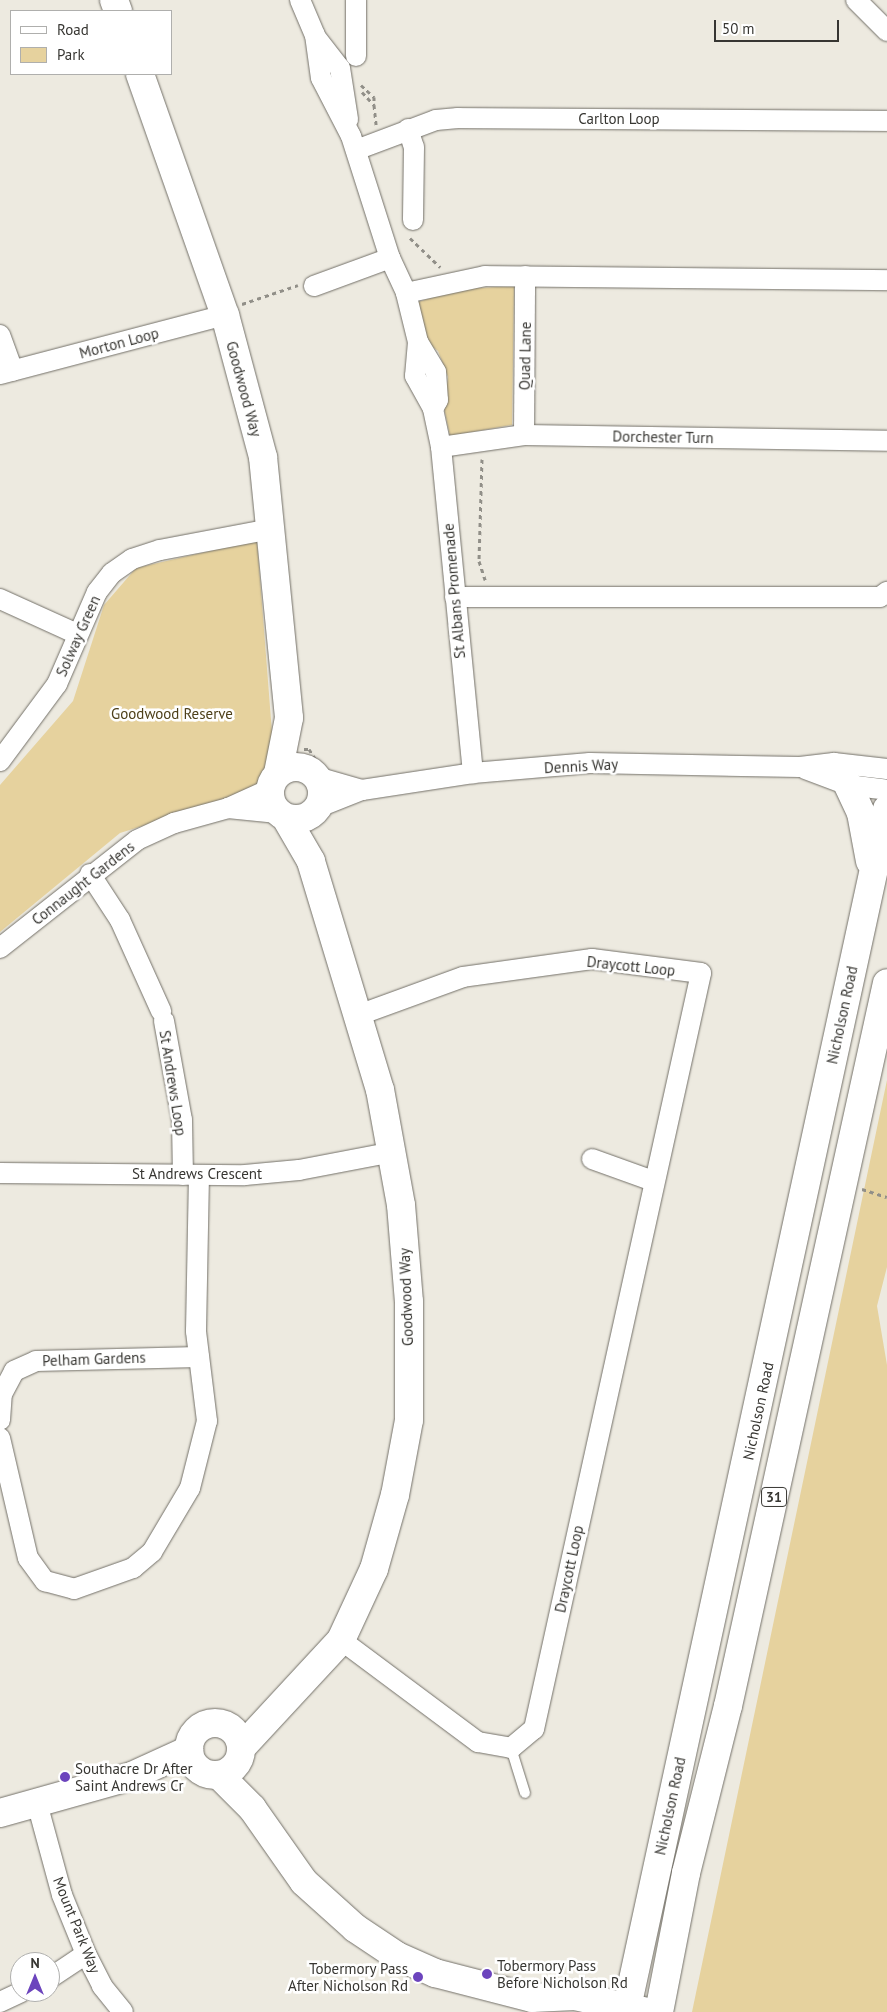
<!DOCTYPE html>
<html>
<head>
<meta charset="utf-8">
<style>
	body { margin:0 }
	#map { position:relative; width:887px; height:2012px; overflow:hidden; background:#edeae0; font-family:"PT Sans",sans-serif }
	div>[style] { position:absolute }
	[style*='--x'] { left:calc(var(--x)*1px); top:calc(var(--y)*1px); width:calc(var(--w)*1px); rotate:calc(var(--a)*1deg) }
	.green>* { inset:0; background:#e6d29e }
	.path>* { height:3px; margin-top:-1.5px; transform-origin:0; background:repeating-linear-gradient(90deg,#918f88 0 4px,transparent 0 8px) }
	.roads { filter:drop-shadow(0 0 1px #737068) drop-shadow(0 0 1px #737068) }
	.lane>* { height:10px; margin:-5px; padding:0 5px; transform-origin:5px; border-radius:5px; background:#fff }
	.street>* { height:20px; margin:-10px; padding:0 10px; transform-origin:10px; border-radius:10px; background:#fff }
	.secondary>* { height:28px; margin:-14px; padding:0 14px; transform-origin:14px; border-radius:14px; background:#fff }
	.secondary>.ring { margin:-14px; padding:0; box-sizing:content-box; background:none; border:28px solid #fff; border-radius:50% }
	.primary>* { height:28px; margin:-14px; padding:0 14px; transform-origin:14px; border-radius:14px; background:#fff }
	.dots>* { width:14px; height:14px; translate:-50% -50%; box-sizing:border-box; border:2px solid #fff; border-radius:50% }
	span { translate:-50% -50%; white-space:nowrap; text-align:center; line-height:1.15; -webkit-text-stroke:5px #fff; paint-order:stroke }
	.shield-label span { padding:1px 4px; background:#fff; border:1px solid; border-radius:4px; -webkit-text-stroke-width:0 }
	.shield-label { font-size:14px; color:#373632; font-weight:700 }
	.street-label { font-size:15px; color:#373632 }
	.park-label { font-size:15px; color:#4e401a }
	.poi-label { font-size:15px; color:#373632 }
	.left { translate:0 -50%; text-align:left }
	.right { translate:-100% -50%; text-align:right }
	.legend { position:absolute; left:10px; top:10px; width:162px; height:65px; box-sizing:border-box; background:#fff; border:1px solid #afafad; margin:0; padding:6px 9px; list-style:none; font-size:15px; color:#373632 }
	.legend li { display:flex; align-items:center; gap:10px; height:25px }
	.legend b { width:25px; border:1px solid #afafad }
	.north { position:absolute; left:10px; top:1952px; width:50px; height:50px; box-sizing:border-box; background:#fff; border:1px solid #afafad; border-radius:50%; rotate:0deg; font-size:14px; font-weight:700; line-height:20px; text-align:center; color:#373632 }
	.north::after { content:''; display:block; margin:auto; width:18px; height:22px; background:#6c44bd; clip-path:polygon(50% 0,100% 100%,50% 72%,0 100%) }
	.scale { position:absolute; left:714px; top:20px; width:125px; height:22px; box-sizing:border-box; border:2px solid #373632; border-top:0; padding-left:6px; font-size:15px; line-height:18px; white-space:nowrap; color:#373632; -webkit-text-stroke:4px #fff; paint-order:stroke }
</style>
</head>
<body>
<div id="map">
	<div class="green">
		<div style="clip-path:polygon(514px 286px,512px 425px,450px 436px,444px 408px,448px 377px,438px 351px,426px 342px,415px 303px,458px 289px)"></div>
		<div style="clip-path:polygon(257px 540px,276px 784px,120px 833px,0 932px,0 785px,73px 701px,104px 605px,136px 568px)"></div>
		<div style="clip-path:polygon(887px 1080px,887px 1267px,877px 1306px,887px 1365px,887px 2012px,692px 2012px)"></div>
	</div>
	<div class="path">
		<div style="--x:361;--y:85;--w:18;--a:43"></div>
		<div style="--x:374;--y:97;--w:8;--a:90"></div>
		<div style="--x:362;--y:92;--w:18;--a:47"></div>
		<div style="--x:374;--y:105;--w:20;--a:84"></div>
		<div style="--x:410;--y:238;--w:42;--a:44"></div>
		<div style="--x:242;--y:304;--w:59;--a:-18.7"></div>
		<div style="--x:482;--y:459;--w:102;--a:91.7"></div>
		<div style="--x:479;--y:561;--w:20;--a:72"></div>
		<div style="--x:304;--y:749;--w:5;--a:0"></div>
		<div style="--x:309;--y:749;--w:13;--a:58"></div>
		<div style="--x:862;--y:1189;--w:26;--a:18"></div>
	</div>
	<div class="roads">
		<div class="lane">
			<div style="--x:511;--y:1748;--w:47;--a:72.7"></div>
		</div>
		<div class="street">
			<div style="--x:300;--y:0;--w:38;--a:67"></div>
			<div style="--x:315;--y:35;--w:43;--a:82.1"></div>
			<div style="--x:321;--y:78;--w:65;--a:62.7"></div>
			<div style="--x:351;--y:136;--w:128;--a:72.3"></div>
			<div style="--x:390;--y:258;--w:38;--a:65"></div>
			<div style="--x:406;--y:293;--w:50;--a:76.2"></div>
			<div style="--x:418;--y:342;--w:35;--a:59"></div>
			<div style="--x:436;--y:372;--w:28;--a:86"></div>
			<div style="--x:438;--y:400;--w:10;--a:119"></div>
			<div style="--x:356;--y:0;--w:56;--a:90"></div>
			<div style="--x:856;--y:0;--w:44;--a:45"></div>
			<div style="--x:317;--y:39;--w:37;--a:52"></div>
			<div style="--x:340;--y:68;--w:52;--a:81.1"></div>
			<div style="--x:408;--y:129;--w:19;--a:72"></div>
			<div style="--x:414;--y:147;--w:73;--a:90.8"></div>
			<div style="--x:356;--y:150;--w:85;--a:-20.6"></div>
			<div style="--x:436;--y:120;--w:22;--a:-5"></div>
			<div style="--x:458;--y:118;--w:429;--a:0.4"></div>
			<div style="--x:314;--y:286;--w:81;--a:-20.2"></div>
			<div style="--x:406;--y:293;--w:81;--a:-12.1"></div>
			<div style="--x:485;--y:276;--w:402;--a:0.6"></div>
			<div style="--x:0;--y:335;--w:38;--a:70"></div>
			<div style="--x:418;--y:342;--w:34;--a:95"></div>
			<div style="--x:415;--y:376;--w:38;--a:61"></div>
			<div style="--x:433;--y:409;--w:39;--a:78"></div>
			<div style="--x:441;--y:447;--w:328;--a:84.4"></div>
			<div style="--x:0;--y:374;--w:233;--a:-14.7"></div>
			<div style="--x:524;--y:435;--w:159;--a:-89.6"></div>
			<div style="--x:441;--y:447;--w:84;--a:-8.2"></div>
			<div style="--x:524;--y:435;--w:363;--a:0.9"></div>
			<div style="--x:455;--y:597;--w:425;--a:0"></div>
			<div style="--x:880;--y:597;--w:9;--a:-36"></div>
			<div style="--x:0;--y:599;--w:85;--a:24.4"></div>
			<div style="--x:0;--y:761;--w:96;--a:-53.5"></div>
			<div style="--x:57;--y:684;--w:100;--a:-66.5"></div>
			<div style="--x:97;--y:592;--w:24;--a:-52"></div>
			<div style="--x:112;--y:573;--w:24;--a:-35"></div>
			<div style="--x:132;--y:559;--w:29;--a:-18"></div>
			<div style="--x:160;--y:550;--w:113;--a:-10.7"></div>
			<div style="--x:805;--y:769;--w:46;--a:20.4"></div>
			<div style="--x:848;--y:785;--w:39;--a:7"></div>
			<div style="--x:317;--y:777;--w:47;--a:16.1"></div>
			<div style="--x:319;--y:807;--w:46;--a:-21.6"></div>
			<div style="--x:362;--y:790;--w:112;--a:-8.7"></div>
			<div style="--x:473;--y:773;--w:117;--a:-4.9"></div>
			<div style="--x:590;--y:763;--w:210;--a:1.1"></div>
			<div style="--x:800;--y:767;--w:34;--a:-7"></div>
			<div style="--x:834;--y:763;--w:53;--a:6.5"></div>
			<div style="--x:228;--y:808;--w:50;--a:5.7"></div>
			<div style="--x:90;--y:874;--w:55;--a:56.9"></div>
			<div style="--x:120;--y:920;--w:100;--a:65.7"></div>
			<div style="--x:0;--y:948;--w:174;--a:-38.2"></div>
			<div style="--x:137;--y:840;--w:41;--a:-24.7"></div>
			<div style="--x:174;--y:823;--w:56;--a:-15.5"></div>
			<div style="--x:228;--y:808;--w:46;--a:-24.3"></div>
			<div style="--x:164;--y:1021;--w:101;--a:79.7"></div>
			<div style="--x:182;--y:1120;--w:55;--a:89"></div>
			<div style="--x:592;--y:1159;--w:65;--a:19.8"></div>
			<div style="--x:0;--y:1173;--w:245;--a:0.5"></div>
			<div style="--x:245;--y:1175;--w:54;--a:-5.3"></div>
			<div style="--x:299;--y:1170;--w:96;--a:-10.8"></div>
			<div style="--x:0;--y:1420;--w:26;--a:-86"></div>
			<div style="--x:2;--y:1394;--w:26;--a:-62"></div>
			<div style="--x:14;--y:1371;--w:24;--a:-24"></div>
			<div style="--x:36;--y:1361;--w:163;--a:-1.4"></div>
			<div style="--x:0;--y:1438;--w:123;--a:76.9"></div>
			<div style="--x:28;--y:1558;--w:29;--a:54"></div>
			<div style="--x:45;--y:1581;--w:30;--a:15"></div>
			<div style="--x:74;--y:1589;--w:63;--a:-19.6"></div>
			<div style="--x:133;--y:1568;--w:25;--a:-40"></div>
			<div style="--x:152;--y:1552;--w:74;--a:-59.3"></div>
			<div style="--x:190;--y:1488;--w:69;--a:-75.8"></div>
			<div style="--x:207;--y:1421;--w:91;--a:-97"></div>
			<div style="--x:196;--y:1331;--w:156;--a:-88.9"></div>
			<div style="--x:341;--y:1640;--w:171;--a:36.7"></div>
			<div style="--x:478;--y:1742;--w:34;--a:10"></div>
			<div style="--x:511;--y:1748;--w:30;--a:-40"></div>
			<div style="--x:534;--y:1729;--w:774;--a:-77.54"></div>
			<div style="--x:701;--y:973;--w:110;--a:-172.7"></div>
			<div style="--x:592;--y:959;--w:130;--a:172.1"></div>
			<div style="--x:463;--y:977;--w:114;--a:160"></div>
			<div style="--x:37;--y:1803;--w:95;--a:74.8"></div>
			<div style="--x:62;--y:1895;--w:64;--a:67.9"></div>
			<div style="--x:86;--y:1954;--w:36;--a:63"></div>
			<div style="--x:102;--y:1986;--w:33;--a:51"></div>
			<div style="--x:50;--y:1978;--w:43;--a:-33.7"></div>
			<div style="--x:0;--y:2002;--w:23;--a:-25"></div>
		</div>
		<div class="secondary">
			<div style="--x:114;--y:0;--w:12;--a:70"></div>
			<div style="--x:140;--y:74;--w:256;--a:70.6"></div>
			<div style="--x:225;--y:315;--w:147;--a:75"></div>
			<div style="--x:263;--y:457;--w:262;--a:84.3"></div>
			<div style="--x:289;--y:718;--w:56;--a:101.3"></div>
			<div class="ring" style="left:270px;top:767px;width:24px;height:24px"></div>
			<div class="ring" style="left:189px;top:1723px;width:24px;height:24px"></div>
			<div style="--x:242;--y:1747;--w:146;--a:-47.2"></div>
			<div style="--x:341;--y:1640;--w:78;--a:-65.1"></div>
			<div style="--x:374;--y:1569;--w:77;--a:-74.2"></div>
			<div style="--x:395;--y:1495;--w:76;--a:-79.4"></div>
			<div style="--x:409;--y:1420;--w:118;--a:-90"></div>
			<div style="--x:409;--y:1302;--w:97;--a:-94.7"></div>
			<div style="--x:401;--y:1205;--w:117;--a:-100.3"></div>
			<div style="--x:380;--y:1090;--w:239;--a:-106.8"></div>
			<div style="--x:311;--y:861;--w:50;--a:-120.2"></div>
			<div style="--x:219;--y:1775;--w:47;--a:45"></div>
			<div style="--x:252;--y:1808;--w:90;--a:54.9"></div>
			<div style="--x:304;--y:1882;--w:69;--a:42"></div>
			<div style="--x:355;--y:1928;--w:50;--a:33.7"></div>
			<div style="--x:397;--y:1956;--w:42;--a:24.1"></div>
			<div style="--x:435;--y:1973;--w:100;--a:14.5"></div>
			<div style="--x:532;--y:1998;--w:43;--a:-2.7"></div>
			<div style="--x:575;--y:1996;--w:75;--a:12.4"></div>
			<div style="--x:0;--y:1813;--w:137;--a:-15.7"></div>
			<div style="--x:132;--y:1776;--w:63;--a:-24.5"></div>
		</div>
		<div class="primary">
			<div style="--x:848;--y:785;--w:31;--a:65"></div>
			<div style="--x:861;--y:813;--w:49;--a:79.4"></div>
			<div style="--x:626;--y:2012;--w:1231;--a:-77.76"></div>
			<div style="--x:659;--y:2012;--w:142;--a:-79"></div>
			<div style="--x:686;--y:1873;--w:172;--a:-75.9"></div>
			<div style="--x:728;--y:1706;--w:740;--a:-77.6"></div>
		</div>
	</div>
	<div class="dots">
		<div style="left:65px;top:1777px;background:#6c44bd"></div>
		<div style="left:487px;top:1974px;background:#6c44bd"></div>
		<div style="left:418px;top:1977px;background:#6c44bd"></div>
	</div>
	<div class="shield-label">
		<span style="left:774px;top:1497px">31</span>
	</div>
	<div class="street-label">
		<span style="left:619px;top:119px">Carlton Loop</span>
		<span style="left:119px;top:343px;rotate:-15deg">Morton Loop</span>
		<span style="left:525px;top:356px;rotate:-89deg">Quad Lane</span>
		<span style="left:244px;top:389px;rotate:75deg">Goodwood Way</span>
		<span style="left:663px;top:437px;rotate:1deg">Dorchester Turn</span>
		<span style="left:454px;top:591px;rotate:-95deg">St Albans Promenade</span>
		<span style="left:78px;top:636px;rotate:-66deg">Solway Green</span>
		<span style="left:581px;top:766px;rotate:-3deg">Dennis Way</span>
		<span style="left:83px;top:883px;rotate:-38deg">Connaught Gardens</span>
		<span style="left:631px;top:966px;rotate:6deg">Draycott Loop</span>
		<span style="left:842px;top:1015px;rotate:-78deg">Nicholson Road</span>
		<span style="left:173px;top:1083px;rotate:81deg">St Andrews Loop</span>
		<span style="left:197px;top:1174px">St Andrews Crescent</span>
		<span style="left:406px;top:1297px;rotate:-92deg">Goodwood Way</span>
		<span style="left:94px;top:1359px;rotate:-2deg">Pelham Gardens</span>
		<span style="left:758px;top:1411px;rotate:-78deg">Nicholson Road</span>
		<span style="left:569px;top:1569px;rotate:-78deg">Draycott Loop</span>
		<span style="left:670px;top:1806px;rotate:-78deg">Nicholson Road</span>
		<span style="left:77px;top:1925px;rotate:68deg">Mount Park Way</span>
	</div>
	<div class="park-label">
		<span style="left:172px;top:714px">Goodwood Reserve</span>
	</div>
	<div class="poi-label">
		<span class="left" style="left:75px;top:1777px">Southacre Dr After<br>Saint Andrews Cr</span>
		<span class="left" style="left:497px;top:1974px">Tobermory Pass<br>Before Nicholson Rd</span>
		<span class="right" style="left:408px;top:1977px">Tobermory Pass<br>After Nicholson Rd</span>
	</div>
	<ul class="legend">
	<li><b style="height:6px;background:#fff"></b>Road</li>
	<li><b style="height:14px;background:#e6d29e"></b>Park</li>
	</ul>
	<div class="north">N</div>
	<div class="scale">50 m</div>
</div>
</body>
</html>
